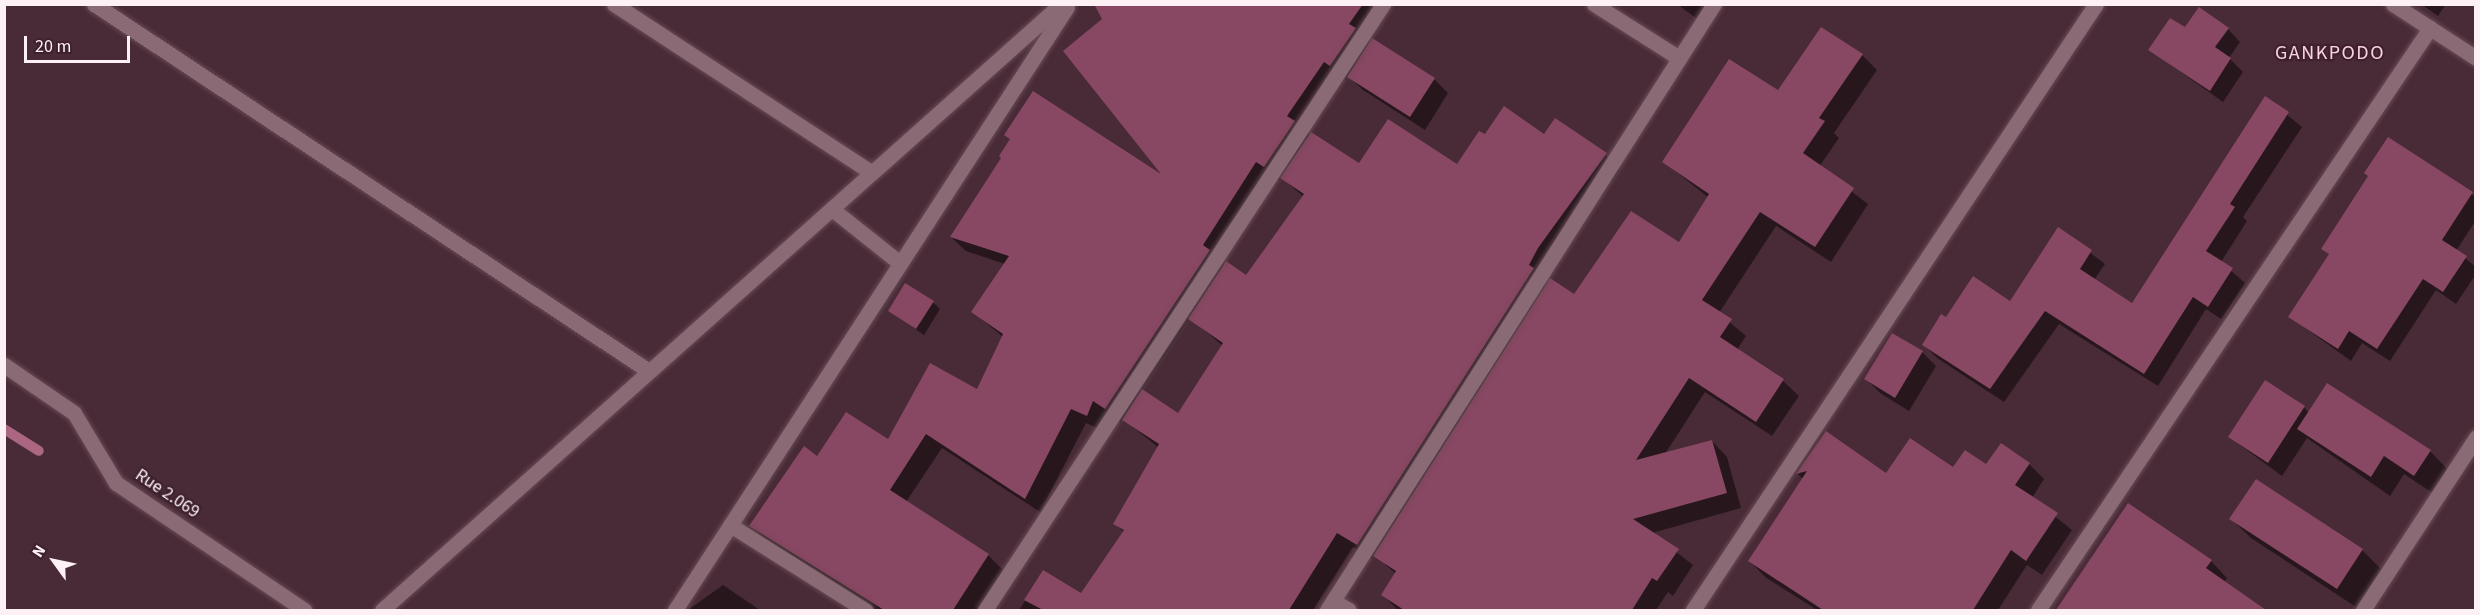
<!DOCTYPE html>
<html>
<head>
<meta charset="utf-8">
<style>
	body { margin:0 }
	#map { position:relative; width:2480px; height:615px; overflow:hidden; background:#492b37; font-family:"Source Sans 3",sans-serif }
	div>[style] { position:absolute }
	[style*='--x'] { left:calc(var(--x)*1px); top:calc(var(--y)*1px); width:calc(var(--w)*1px); rotate:calc(var(--a)*1deg) }
	.shadow>* { inset:0; background:#0007 }
	.stream>* { height:10px; margin:-5px; padding:0 5px; transform-origin:5px; border-radius:5px; background:#ab6782 }
	.building>* { inset:0; background:#884762 }
	.roads { filter:drop-shadow(0 0 2px #664b55) drop-shadow(0 0 2px #664b55) }
	.minor>* { height:15px; margin:-7.5px; padding:0 7.5px; transform-origin:7.5px; border-radius:7.5px; background:#896a75 }
	span { translate:-50% -50%; white-space:nowrap; text-align:center; line-height:1.15; -webkit-text-stroke:4.5px #3e212d; paint-order:stroke }
	.street-label { font-size:18px; color:#fdf1f5 }
	.neighbourhood-label { font-size:20px; color:#fad2e0; letter-spacing:1.5px }
	.frame { position:absolute; inset:0; border:6px solid #fdf1f5; pointer-events:none }
	.north { position:absolute; left:24px; top:531px; width:60px; height:60px; -webkit-text-stroke:4px #3e212d; paint-order:stroke; rotate:303deg; font-size:16px; font-weight:700; line-height:24px; text-align:center; color:#fdf1f5 }
	.north::after { content:''; display:block; margin:auto; width:21px; height:27px; background:#fdf1f5; clip-path:polygon(50% 0,100% 100%,50% 72%,0 100%) }
	.scale { position:absolute; left:24px; top:36px; width:106px; height:27px; box-sizing:border-box; border:3px solid #fdf1f5; border-top:0; padding-left:8px; font-size:18px; line-height:21px; white-space:nowrap; color:#fdf1f5; -webkit-text-stroke:4px #3e212d; paint-order:stroke }
</style>
</head>
<body>
<div id="map">
	<div class="shadow">
		<div style="clip-path:polygon(evenodd,1131px 4px,1387px 4px,1364px 39px,1434px 79px,1448px 93px,1425px 130px,1363px 90px,1348px 76px,1346px 80px,1339px 76px,1302px 130px,1359px 165px,1457px 166px,1485px 136px,1544px 136px,1606px 155px,1620px 169px,1544px 280px,1575px 296px,1680px 244px,1709px 198px,1664px 162px,1779px 92px,1862px 55px,1877px 70px,1834px 133px,1839px 138px,1819px 167px,1868px 204px,1831px 262px,1776px 226px,1719px 313px,1746px 336px,1737px 350px,1783px 381px,1799px 396px,1772px 436px,1705px 392px,1665px 454px,1712px 441px,1727px 457px,1741px 508px,1652px 533px,1693px 565px,1673px 596px,1668px 592px,1656px 610px,1398px 610px,1383px 595px,1396px 574px,1375px 555px,1372px 559px,1353px 547px,1313px 610px,1186px 610px,1181px 607px,1178px 610px,1019px 610px,1044px 572px,1081px 595px,1124px 532px,1115px 523px,1159px 448px,1123px 419px,1121px 423px,1108px 415px,1102px 430px,1086px 423px,1040px 512px,942px 448px,906px 502px,988px 555px,1003px 570px,993px 610px,876px 610px,766px 540px,751px 526px,818px 458px,889px 441px,978px 391px,1003px 337px,973px 312px,1005px 264px,966px 251px,951px 237px,1167px 180px,1131px 4px,1271px 176px,1279px 181px,1282px 178px,1304px 197px,1247px 277px,1218px 260px,1271px 176px,1131px 4px,1190px 318px,1223px 346px,1179px 416px,1141px 391px,1190px 318px)"></div>
		<div style="clip-path:polygon(1677px 4px,1717px 4px,1704px 24px)"></div>
		<div style="clip-path:polygon(2421px 4px,2446px 4px,2438px 16px)"></div>
		<div style="clip-path:polygon(2185px 29px,2228px 29px,2240px 42px,2229px 58px,2243px 72px,2223px 102px,2150px 50px)"></div>
		<div style="clip-path:polygon(2266px 98px,2302px 127px,2243px 217px,2247px 221px,2221px 262px,2245px 283px,2221px 319px,2206px 309px,2158px 386px,2059px 324px,2004px 402px,1937px 358px,1924px 345px,1947px 319px,2011px 303px,2059px 229px,2105px 264px,2094px 280px,2133px 305px)"></div>
		<div style="clip-path:polygon(2389px 139px,2476px 197px,2476px 220px,2456px 251px,2476px 267px,2476px 274px,2456px 304px,2436px 290px,2390px 361px,2362px 343px,2351px 361px,2290px 317px,2330px 255px,2323px 248px,2370px 176px)"></div>
		<div style="clip-path:polygon(933px 302px,940px 309px,924px 335px,890px 311px)"></div>
		<div style="clip-path:polygon(1922px 352px,1936px 366px,1909px 411px,1880px 393px,1866px 379px)"></div>
		<div style="clip-path:polygon(2304px 407px,2309px 413px,2430px 451px,2449px 471px,2434px 494px,2404px 474px,2390px 496px,2307px 438px,2282px 476px,2229px 437px)"></div>
		<div style="clip-path:polygon(1826px 433px,1886px 475px,2029px 464px,2044px 479px,2032px 498px,2072px 530px,2042px 575px,2027px 565px,1998px 610px,1817px 610px,1765px 577px,1750px 561px,1803px 479px,1798px 474px)"></div>
		<div style="clip-path:polygon(2231px 519px,2362px 550px,2381px 569px,2356px 607px,2251px 538px)"></div>
		<div style="clip-path:polygon(2211px 561px,2227px 578px,2224px 582px,2264px 610px,2058px 610px,2076px 588px)"></div>
		<div style="clip-path:polygon(723px 585px,760px 610px,688px 610px)"></div>
	</div>
	<div class="stream">
		<div style="--x:4;--y:429;--w:41;--a:32.2"></div>
	</div>
	<div class="building">
		<div style="clip-path:polygon(1094px 4px,1363px 4px,1349px 24px,1356px 28px,1330px 66px,1324px 62px,1287px 116px,1295px 121px,1264px 167px,1256px 162px,1203px 245px,1210px 250px,1105px 409px,1093px 401px,1087px 416px,1071px 409px,1025px 499px,926px 434px,890px 490px,989px 554px,953px 610px,884px 610px,749px 526px,804px 446px,817px 456px,846px 412px,888px 439px,930px 363px,977px 389px,1003px 334px,971px 312px,1009px 256px,950px 237px,1001px 158px,999px 156px,1010px 139px,1004px 135px,1033px 91px,1161px 174px,1063px 51px,1102px 19px)"></div>
		<div style="clip-path:polygon(2199px 7px,2229px 28px,2215px 47px,2231px 58px,2210px 91px,2148px 50px,2170px 18px,2185px 27px)"></div>
		<div style="clip-path:polygon(1821px 27px,1863px 54px,1819px 118px,1825px 121px,1803px 153px,1854px 188px,1815px 247px,1760px 212px,1702px 300px,1732px 319px,1720px 337px,1784px 379px,1756px 422px,1689px 378px,1636px 460px,1712px 440px,1727px 493px,1633px 519px,1679px 549px,1657px 581px,1652px 578px,1632px 610px,1404px 610px,1381px 595px,1396px 571px,1373px 556px,1550px 278px,1574px 294px,1631px 211px,1679px 242px,1709px 194px,1662px 162px,1729px 59px,1778px 90px)"></div>
		<div style="clip-path:polygon(1372px 38px,1435px 78px,1410px 117px,1347px 77px)"></div>
		<div style="clip-path:polygon(2265px 96px,2289px 112px,2230px 204px,2235px 207px,2206px 251px,2233px 268px,2208px 307px,2193px 297px,2144px 374px,2045px 311px,1990px 389px,1922px 345px,1941px 314px,1946px 317px,1973px 276px,2010px 301px,2058px 227px,2092px 250px,2080px 269px,2132px 303px)"></div>
		<div style="clip-path:polygon(1504px 106px,1544px 134px,1555px 118px,1607px 153px,1538px 248px,1529px 265px,1534px 268px,1357px 545px,1337px 533px,1289px 610px,1043px 610px,1024px 600px,1043px 570px,1081px 593px,1124px 530px,1113px 524px,1159px 444px,1122px 420px,1142px 389px,1178px 413px,1223px 343px,1188px 319px,1226px 261px,1246px 275px,1304px 194px,1280px 178px,1311px 132px,1359px 163px,1388px 119px,1457px 164px,1479px 131px,1485px 134px)"></div>
		<div style="clip-path:polygon(2388px 137px,2473px 192px,2442px 240px,2467px 256px,2443px 292px,2423px 279px,2377px 349px,2349px 331px,2338px 349px,2288px 317px,2329px 254px,2321px 249px,2368px 176px,2364px 173px)"></div>
		<div style="clip-path:polygon(905px 283px,934px 301px,916px 329px,888px 311px)"></div>
		<div style="clip-path:polygon(1892px 333px,1923px 351px,1895px 398px,1864px 379px)"></div>
		<div style="clip-path:polygon(2265px 380px,2305px 406px,2268px 463px,2228px 437px)"></div>
		<div style="clip-path:polygon(2327px 383px,2431px 450px,2414px 476px,2384px 456px,2371px 477px,2297px 429px)"></div>
		<div style="clip-path:polygon(1826px 431px,1886px 473px,1910px 438px,1953px 467px,1965px 450px,1986px 464px,2001px 443px,2030px 463px,2015px 485px,2058px 513px,2026px 561px,2011px 550px,1973px 610px,1823px 610px,1748px 561px,1807px 471px,1796px 474px)"></div>
		<div style="clip-path:polygon(2256px 479px,2363px 549px,2337px 589px,2229px 519px)"></div>
		<div style="clip-path:polygon(2128px 503px,2212px 560px,2206px 568px,2266px 610px,2056px 610px)"></div>
	</div>
	<div class="roads">
		<div class="minor">
			<div style="--x:94;--y:4;--w:665;--a:33.48"></div>
			<div style="--x:614;--y:4;--w:308;--a:33.2"></div>
			<div style="--x:1594;--y:4;--w:101;--a:32.4"></div>
			<div style="--x:2393;--y:4;--w:99;--a:33"></div>
			<div style="--x:832;--y:209;--w:87;--a:38.5"></div>
			<div style="--x:4;--y:365;--w:85;--a:34.4"></div>
			<div style="--x:74;--y:413;--w:82;--a:59"></div>
			<div style="--x:116;--y:483;--w:227;--a:34"></div>
			<div style="--x:730;--y:525;--w:160;--a:32.2"></div>
			<div style="--x:1333;--y:601;--w:18;--a:29"></div>
			<div style="--x:382;--y:610;--w:910;--a:-41.75"></div>
			<div style="--x:675;--y:610;--w:719;--a:-56.97"></div>
			<div style="--x:985;--y:610;--w:725;--a:-56.7"></div>
			<div style="--x:1327;--y:610;--w:719;--a:-57.44"></div>
			<div style="--x:1693;--y:610;--w:728;--a:-56.38"></div>
			<div style="--x:2038;--y:610;--w:702;--a:-56.04"></div>
			<div style="--x:2363;--y:610;--w:207;--a:-56.8"></div>
		</div>
	</div>
	<div class="street-label">
		<span style="left:167px;top:494px;rotate:34deg">Rue 2.069</span>
	</div>
	<div class="neighbourhood-label">
		<span style="left:2330px;top:53px">GANKPODO</span>
	</div>
	<div class="frame"></div>
	<div class="north">N</div>
	<div class="scale">20 m</div>
</div>
</body>
</html>
